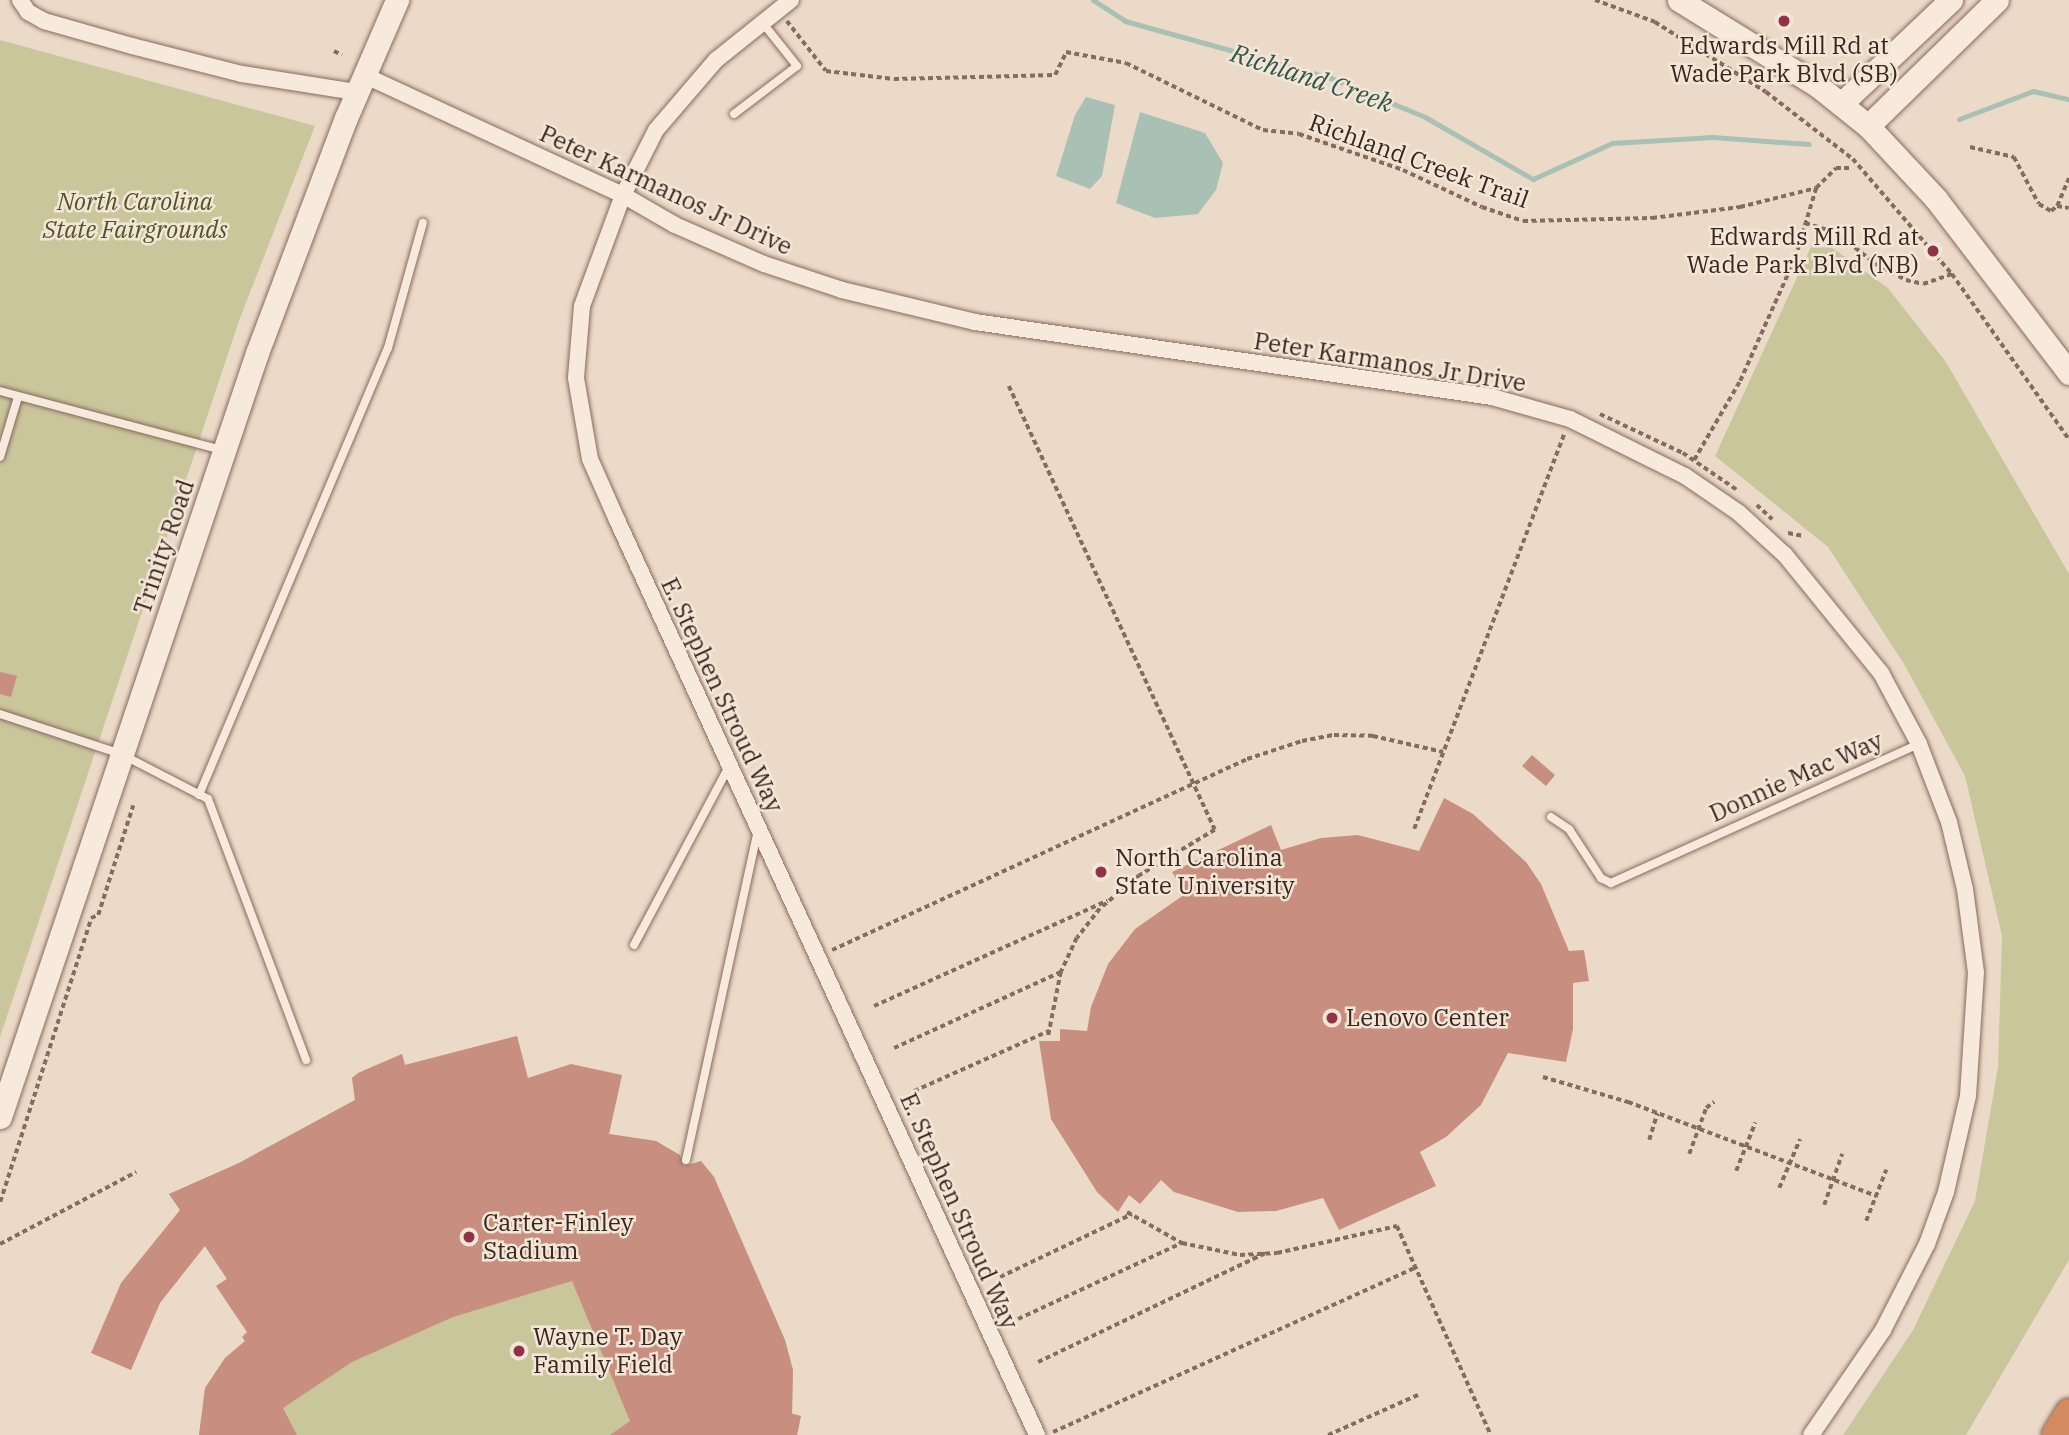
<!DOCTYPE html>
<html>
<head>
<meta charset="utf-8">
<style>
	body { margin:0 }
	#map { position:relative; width:2069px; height:1435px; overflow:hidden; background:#ecdac8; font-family:"IBM Plex Serif",serif }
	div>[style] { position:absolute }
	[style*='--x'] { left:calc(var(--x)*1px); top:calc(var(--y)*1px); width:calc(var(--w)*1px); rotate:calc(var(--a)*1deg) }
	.green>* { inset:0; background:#cac69c }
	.water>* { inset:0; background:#a9c0b4 }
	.stream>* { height:5px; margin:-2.5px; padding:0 2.5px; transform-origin:2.5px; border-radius:2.5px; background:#a9c0b4 }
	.building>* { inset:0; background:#c88f80 }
	.path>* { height:3.5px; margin-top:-1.75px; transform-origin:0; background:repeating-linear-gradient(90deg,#876b5e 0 5px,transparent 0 8.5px) }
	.roads { filter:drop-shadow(0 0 2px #876b5e) drop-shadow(0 0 2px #876b5e) }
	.lane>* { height:8px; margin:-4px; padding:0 4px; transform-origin:4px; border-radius:4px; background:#f7e9db }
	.street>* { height:16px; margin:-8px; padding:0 8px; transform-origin:8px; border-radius:8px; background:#f7e9db }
	.secondary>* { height:23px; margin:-11.5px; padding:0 11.5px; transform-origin:11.5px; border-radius:11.5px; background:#f7e9db }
	.highway>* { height:28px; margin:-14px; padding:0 14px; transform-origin:14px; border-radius:14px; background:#d5895f }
	.dots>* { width:19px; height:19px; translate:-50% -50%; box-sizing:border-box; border:4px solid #f4e6d7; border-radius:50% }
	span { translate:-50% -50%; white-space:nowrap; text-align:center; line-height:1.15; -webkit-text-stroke:5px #f4e6d7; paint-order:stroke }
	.poi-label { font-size:24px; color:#382721 }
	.right { translate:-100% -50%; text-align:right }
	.left { translate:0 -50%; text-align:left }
	.street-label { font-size:24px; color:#382721 }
	.park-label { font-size:24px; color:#515329; font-style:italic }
	.water-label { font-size:26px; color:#31574d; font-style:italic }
</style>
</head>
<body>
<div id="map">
	<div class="green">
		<div style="clip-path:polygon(0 40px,315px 126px,240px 318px,0 1037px)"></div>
		<div style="clip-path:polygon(1816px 236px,1888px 288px,1946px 362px,2069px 574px,2069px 1260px,1966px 1435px,1843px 1435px,1913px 1330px,1975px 1201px,1998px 1067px,2002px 936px,1965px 776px,1904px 664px,1828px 547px,1715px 456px)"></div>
		<div style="clip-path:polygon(517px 1036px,527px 1077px,517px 1081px,622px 1075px,609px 1134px,656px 1141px,693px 1166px,701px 1161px,714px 1177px,785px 1340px,793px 1370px,792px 1413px,801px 1416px,797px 1435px,199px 1435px,205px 1388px,225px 1358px,245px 1341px,242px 1337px,247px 1332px,216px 1286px,227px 1279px,169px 1194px,239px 1163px,355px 1100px,352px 1078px,358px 1073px,402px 1054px,405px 1065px)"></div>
	</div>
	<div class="water">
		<div style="clip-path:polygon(1086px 97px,1115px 105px,1102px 176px,1090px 189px,1056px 176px,1075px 115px)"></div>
		<div style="clip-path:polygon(1140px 112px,1205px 133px,1223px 163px,1216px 190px,1198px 214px,1155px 218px,1116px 203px)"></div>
	</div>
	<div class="stream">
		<div style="--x:1093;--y:0;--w:38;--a:33"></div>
		<div style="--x:1125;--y:21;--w:214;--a:15.5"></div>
		<div style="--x:1331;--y:78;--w:102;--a:22.5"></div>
		<div style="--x:1425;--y:117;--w:125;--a:29.9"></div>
		<div style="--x:1533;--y:179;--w:87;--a:-24.5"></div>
		<div style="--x:1612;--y:143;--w:101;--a:-3.4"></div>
		<div style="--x:1713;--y:137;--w:96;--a:4.2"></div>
		<div style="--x:1959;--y:119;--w:79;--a:-20.7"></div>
		<div style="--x:2033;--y:91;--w:37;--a:13"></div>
	</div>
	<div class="building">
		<div style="clip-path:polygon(0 672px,17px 676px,11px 697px,0 694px)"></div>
		<div style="clip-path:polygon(1532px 755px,1555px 775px,1546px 786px,1522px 766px)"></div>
		<div style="clip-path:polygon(1444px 798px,1473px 814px,1526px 862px,1541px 884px,1569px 951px,1584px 950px,1589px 981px,1573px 983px,1573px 1029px,1566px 1062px,1508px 1053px,1481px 1105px,1446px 1137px,1420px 1152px,1436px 1186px,1339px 1230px,1323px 1198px,1276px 1211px,1238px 1212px,1174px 1192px,1161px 1180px,1140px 1204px,1129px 1195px,1118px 1212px,1097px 1192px,1051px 1119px,1039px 1041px,1060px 1041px,1060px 1029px,1087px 1031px,1091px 1007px,1108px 964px,1135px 929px,1185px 894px,1172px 872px,1271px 825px,1281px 850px,1321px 838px,1358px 835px,1419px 851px)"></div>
		<div style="clip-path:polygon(517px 1036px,528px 1078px,571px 1064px,622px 1075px,609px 1134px,656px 1141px,680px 1155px,684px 1166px,701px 1161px,714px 1177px,785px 1340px,793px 1370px,792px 1414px,801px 1416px,797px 1435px,610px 1435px,630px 1421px,572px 1281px,453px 1317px,352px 1362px,283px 1408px,297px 1435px,199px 1435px,205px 1388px,225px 1358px,245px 1341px,242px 1337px,247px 1332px,216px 1286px,227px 1279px,205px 1246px,160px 1303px,131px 1370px,91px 1353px,121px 1283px,180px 1210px,169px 1194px,239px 1163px,355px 1100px,352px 1078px,358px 1073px,402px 1054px,405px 1065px)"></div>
	</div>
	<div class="path">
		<div style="--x:1595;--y:0;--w:64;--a:20.1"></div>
		<div style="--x:1655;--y:22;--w:131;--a:32.2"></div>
		<div style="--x:1766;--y:92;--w:110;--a:37.6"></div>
		<div style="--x:1853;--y:159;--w:152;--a:49.3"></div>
		<div style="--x:1952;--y:274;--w:202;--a:54.7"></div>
		<div style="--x:787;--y:21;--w:63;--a:52"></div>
		<div style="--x:826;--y:71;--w:68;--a:6.7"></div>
		<div style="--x:894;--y:79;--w:161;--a:-1.4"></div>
		<div style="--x:1055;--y:75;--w:25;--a:-64"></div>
		<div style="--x:1066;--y:52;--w:61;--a:10.4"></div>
		<div style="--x:1126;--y:63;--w:153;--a:26.1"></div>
		<div style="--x:1263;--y:130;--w:36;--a:6"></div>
		<div style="--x:1299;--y:134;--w:110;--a:19.1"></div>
		<div style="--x:1403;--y:170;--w:87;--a:25.1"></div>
		<div style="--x:1482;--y:207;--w:43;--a:18.9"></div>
		<div style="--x:1523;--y:221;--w:129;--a:-1.3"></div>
		<div style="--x:1652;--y:218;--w:89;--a:-7.1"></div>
		<div style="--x:1740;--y:207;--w:78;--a:-14"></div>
		<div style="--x:1816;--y:188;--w:28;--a:-45"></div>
		<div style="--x:1836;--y:168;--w:17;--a:0"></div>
		<div style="--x:334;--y:51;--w:9;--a:27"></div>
		<div style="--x:1970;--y:147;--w:45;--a:12.8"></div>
		<div style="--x:2014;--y:157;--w:53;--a:62"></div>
		<div style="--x:2039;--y:204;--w:14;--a:30"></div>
		<div style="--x:2051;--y:211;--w:8;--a:-40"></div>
		<div style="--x:2057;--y:206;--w:12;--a:9"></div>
		<div style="--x:2057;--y:206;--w:30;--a:-67"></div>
		<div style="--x:1805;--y:223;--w:31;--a:17"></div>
		<div style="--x:1835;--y:232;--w:52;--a:38"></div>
		<div style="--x:1876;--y:264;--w:34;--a:28"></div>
		<div style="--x:1906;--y:280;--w:17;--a:13"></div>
		<div style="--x:1923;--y:284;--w:31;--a:-19"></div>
		<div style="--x:1009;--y:386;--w:489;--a:65.1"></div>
		<div style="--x:1215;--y:830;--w:89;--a:148.8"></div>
		<div style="--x:1139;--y:876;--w:51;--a:139.8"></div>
		<div style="--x:1100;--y:909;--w:37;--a:128"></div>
		<div style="--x:1077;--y:938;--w:38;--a:115"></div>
		<div style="--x:1061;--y:972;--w:67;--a:101.1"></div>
		<div style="--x:1600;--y:414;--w:92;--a:25.2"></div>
		<div style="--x:1683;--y:453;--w:65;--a:34.4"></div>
		<div style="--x:1694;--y:460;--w:91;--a:-59.8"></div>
		<div style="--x:1740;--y:381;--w:135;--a:-65.9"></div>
		<div style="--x:1795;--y:258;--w:73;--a:-73.3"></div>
		<div style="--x:1757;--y:505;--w:21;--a:43"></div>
		<div style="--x:1788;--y:533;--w:16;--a:11"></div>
		<div style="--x:1414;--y:829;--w:423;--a:-69.2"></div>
		<div style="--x:832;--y:950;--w:457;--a:-24.7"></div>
		<div style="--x:1247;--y:759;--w:58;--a:-18.1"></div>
		<div style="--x:1302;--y:741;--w:33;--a:-11"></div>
		<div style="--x:1334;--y:735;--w:39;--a:1"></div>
		<div style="--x:1373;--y:736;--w:72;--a:12.9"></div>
		<div style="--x:874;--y:1006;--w:256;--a:-24.3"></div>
		<div style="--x:894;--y:1048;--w:183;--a:-24.5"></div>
		<div style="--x:1543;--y:1077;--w:89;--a:16.4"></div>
		<div style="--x:1628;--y:1102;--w:266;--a:20.7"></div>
		<div style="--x:914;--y:1091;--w:148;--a:-24"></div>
		<div style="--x:1649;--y:1140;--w:28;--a:-73"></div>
		<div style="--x:1689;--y:1154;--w:49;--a:-69.7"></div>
		<div style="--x:1706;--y:1108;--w:10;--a:-37"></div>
		<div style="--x:1736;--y:1171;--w:52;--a:-68.4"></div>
		<div style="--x:1779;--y:1188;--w:53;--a:-66.8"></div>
		<div style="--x:0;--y:1202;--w:298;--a:-72.2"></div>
		<div style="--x:91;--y:918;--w:8;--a:-23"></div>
		<div style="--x:98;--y:915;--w:115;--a:-72.3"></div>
		<div style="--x:1824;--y:1205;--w:54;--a:-70.6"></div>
		<div style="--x:1127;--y:1212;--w:63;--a:29.4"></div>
		<div style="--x:1182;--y:1243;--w:59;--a:11.7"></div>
		<div style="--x:1240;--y:1255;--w:37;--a:-3"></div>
		<div style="--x:1277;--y:1253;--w:123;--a:-12.7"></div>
		<div style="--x:1397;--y:1226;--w:229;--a:65.8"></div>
		<div style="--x:1866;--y:1221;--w:55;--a:-68.6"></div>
		<div style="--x:0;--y:1244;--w:154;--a:-27.9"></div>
		<div style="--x:1000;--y:1277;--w:146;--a:-25.5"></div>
		<div style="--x:1018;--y:1319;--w:181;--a:-24.9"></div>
		<div style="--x:1038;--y:1362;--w:252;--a:-25.6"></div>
		<div style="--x:1053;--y:1432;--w:399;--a:-24.4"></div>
		<div style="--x:1328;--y:1435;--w:101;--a:-24"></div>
	</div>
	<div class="roads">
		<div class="lane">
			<div style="--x:734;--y:114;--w:79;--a:-37.3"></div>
			<div style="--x:797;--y:66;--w:56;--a:-128.5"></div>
			<div style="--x:0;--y:391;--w:229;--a:14.9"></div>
			<div style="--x:0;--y:457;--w:63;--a:-73.3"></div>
			<div style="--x:0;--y:714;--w:127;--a:18.3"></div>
			<div style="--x:121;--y:754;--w:98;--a:27.3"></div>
			<div style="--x:208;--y:799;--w:279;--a:69.4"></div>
			<div style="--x:199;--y:795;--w:485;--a:-67.1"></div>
			<div style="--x:388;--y:348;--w:130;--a:-74.4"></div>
			<div style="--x:1551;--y:817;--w:22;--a:34"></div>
			<div style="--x:1569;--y:829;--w:59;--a:56.9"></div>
			<div style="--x:1601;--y:878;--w:11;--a:27"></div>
			<div style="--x:1611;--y:883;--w:338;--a:-24.3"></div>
			<div style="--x:634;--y:945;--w:203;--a:-62"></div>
			<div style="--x:686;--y:1160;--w:337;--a:-77.7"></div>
		</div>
		<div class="street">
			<div style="--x:20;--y:0;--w:14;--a:56"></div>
			<div style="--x:28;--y:12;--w:18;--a:29"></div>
			<div style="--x:44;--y:21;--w:91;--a:15.9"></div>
			<div style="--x:132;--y:46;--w:114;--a:14.3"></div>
			<div style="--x:242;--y:74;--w:115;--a:9"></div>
			<div style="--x:791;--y:0;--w:96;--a:141.3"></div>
			<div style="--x:716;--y:60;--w:92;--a:130.6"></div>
			<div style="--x:656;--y:130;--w:73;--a:116.9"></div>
			<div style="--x:623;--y:195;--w:118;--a:110.3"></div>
			<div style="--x:582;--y:306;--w:72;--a:94.8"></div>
			<div style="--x:576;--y:378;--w:82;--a:80.2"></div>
			<div style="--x:590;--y:459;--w:67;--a:66.1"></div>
			<div style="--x:617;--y:520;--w:1007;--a:65.34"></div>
			<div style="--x:364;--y:75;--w:285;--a:24.9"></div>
			<div style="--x:623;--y:195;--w:60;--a:30"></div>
			<div style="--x:675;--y:225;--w:97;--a:23.7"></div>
			<div style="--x:764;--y:264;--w:82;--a:18.4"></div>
			<div style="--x:842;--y:290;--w:137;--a:13.5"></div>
			<div style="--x:975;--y:322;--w:522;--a:8.25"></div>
			<div style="--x:1492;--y:397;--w:81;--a:15.8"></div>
			<div style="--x:1570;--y:419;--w:128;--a:26.4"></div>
			<div style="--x:1685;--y:476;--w:65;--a:34.4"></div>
			<div style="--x:1739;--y:513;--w:62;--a:42.4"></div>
			<div style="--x:1785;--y:555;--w:152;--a:50.9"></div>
			<div style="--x:1881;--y:673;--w:81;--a:61.8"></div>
			<div style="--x:1919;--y:744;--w:84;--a:69"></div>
			<div style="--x:1949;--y:822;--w:69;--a:76.6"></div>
			<div style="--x:1965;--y:889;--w:84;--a:82.5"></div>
			<div style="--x:1976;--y:972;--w:124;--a:93.7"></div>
			<div style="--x:1968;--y:1096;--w:98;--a:102.9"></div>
			<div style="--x:1946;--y:1192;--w:55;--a:110.1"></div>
			<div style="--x:1927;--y:1244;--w:97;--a:117.1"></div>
			<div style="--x:1883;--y:1330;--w:127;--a:124.4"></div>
		</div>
		<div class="secondary">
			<div style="--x:1679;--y:0;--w:163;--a:31.7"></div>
			<div style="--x:1818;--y:86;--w:64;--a:38.7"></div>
			<div style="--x:1868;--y:126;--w:100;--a:47"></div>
			<div style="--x:1936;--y:199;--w:219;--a:52.6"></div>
			<div style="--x:1842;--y:103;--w:150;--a:-43.4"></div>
			<div style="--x:1868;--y:126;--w:180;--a:-44.3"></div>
			<div style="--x:0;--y:1117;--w:806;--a:-71.41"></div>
			<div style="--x:257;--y:353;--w:251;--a:-69.3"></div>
			<div style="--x:346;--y:118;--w:129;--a:-66.6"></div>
		</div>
		<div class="highway">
			<div style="--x:2056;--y:1435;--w:26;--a:-59"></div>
		</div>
	</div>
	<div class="dots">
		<div style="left:1784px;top:21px;background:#923246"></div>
		<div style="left:1933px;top:251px;background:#923246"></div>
		<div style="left:1101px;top:872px;background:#923246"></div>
		<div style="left:1332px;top:1018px;background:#923246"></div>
		<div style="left:469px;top:1237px;background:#923246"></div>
		<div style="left:519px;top:1351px;background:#923246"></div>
	</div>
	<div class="poi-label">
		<span style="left:1784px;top:60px">Edwards Mill Rd at<br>Wade Park Blvd (SB)</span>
		<span class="right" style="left:1919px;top:251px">Edwards Mill Rd at<br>Wade Park Blvd (NB)</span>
		<span class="left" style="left:1115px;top:872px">North Carolina<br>State University</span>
		<span class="left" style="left:1346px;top:1018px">Lenovo Center</span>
		<span class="left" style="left:483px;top:1237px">Carter-Finley<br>Stadium</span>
		<span class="left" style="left:533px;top:1351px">Wayne T. Day<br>Family Field</span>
	</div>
	<div class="street-label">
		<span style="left:1419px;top:161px;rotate:20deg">Richland Creek Trail</span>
		<span style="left:666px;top:190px;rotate:25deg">Peter Karmanos Jr Drive</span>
		<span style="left:1390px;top:362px;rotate:9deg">Peter Karmanos Jr Drive</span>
		<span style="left:164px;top:547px;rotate:-71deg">Trinity Road</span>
		<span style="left:722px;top:695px;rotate:65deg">E. Stephen Stroud Way</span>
		<span style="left:1796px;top:777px;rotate:-24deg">Donnie Mac Way</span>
		<span style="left:959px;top:1211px;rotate:66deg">E. Stephen Stroud Way</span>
	</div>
	<div class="park-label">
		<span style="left:135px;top:216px">North Carolina<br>State Fairgrounds</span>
	</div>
	<div class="water-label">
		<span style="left:1312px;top:78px;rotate:18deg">Richland Creek</span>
	</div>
</div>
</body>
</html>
